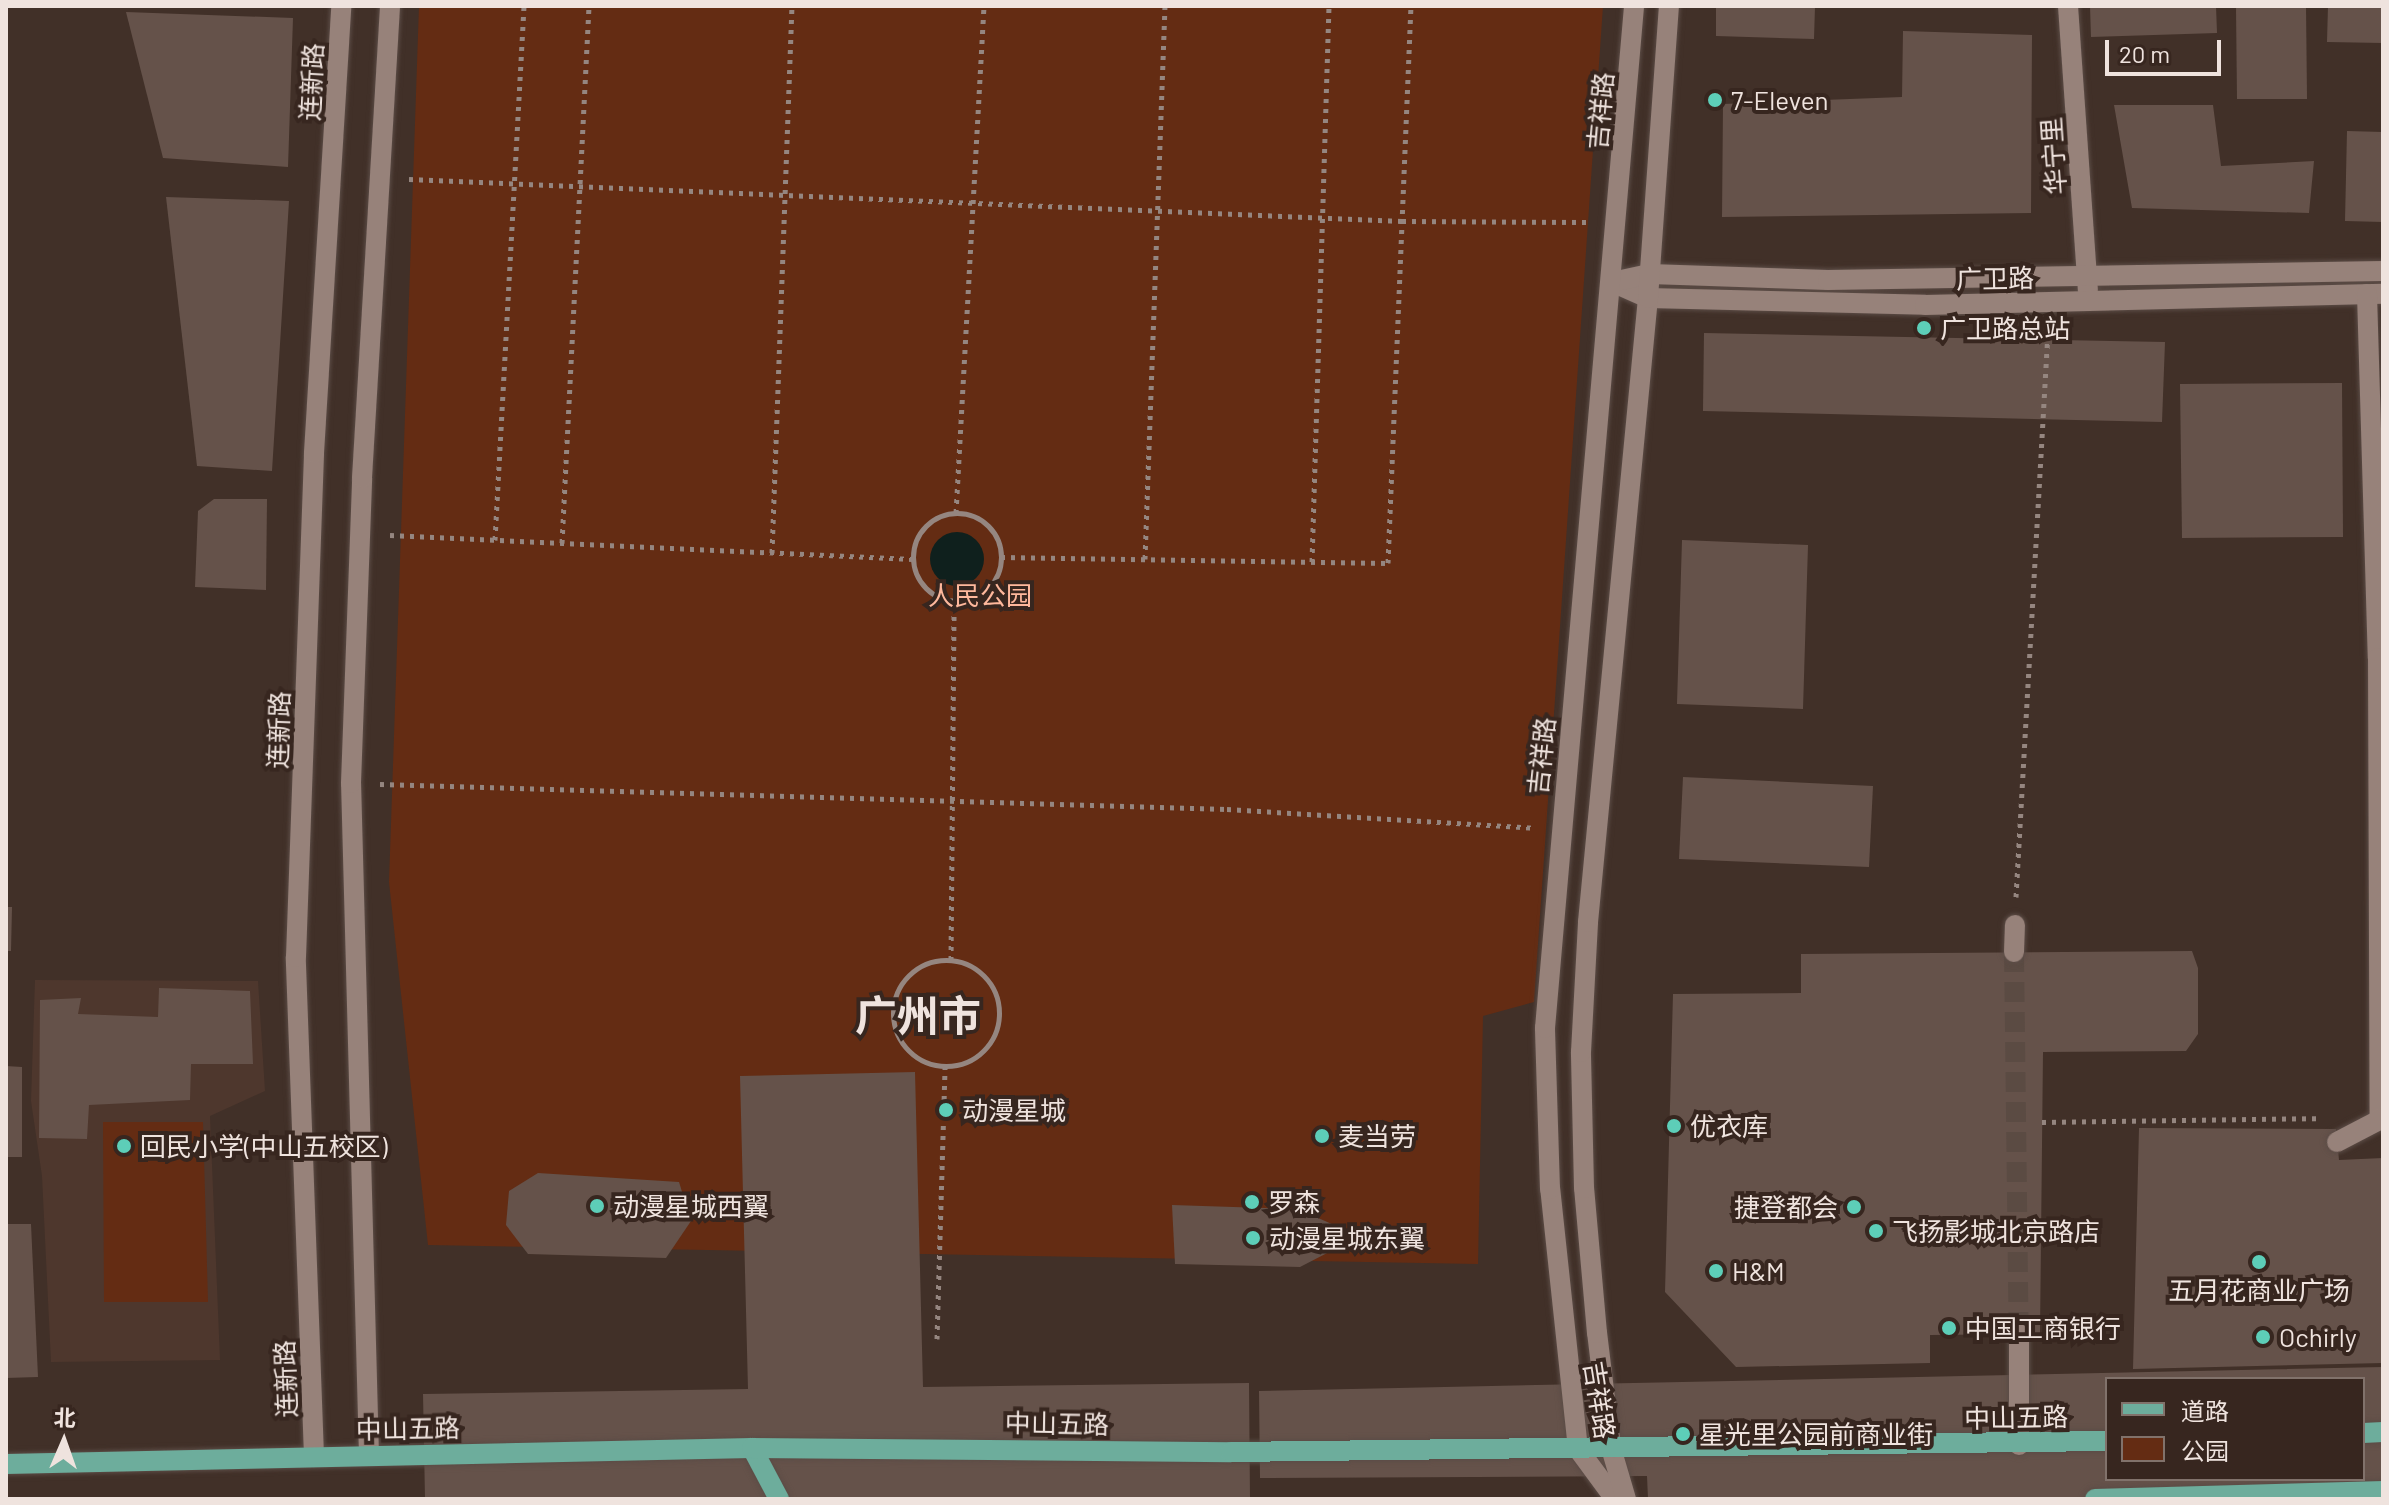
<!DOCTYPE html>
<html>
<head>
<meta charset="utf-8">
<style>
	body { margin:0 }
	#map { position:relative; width:2389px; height:1505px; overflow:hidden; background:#413028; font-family:Barlow,"Noto Sans SC",sans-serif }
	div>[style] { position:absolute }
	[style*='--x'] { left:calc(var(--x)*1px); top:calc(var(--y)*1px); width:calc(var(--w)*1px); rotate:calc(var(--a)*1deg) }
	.built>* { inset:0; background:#4e372d }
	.green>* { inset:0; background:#642c13 }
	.water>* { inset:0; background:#0f201d }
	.round { border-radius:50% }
	.building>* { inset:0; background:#65524a }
	.minor-tunnel>* { height:20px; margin-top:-10px; transform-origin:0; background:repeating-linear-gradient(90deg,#5b4b43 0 20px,transparent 0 30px) }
	.path>* { height:5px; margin-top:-2.5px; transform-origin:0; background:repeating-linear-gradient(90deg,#958680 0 4px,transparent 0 10px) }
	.path>.ring { margin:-2.5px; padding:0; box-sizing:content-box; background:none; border:5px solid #958680; border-radius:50% }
	.roads { filter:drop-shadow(0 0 2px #5b4c46) drop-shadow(0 0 2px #5b4c46) }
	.minor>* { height:20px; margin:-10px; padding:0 10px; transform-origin:10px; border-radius:10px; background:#97827a }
	.major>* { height:20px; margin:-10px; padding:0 10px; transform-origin:10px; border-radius:10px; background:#6dad9c }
	.dots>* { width:22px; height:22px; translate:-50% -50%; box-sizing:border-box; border:4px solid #37261f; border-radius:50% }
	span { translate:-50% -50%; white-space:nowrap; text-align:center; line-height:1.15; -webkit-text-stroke:8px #37261f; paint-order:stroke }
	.street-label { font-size:26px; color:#efe3de }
	.poi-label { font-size:26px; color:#efe3de }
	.left { translate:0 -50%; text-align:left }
	.right { translate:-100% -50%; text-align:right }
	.park-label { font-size:26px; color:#feb89c }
	.town-label { font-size:42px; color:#efe3de; font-weight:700 }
	.frame { position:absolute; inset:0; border:8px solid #efe3de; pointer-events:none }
	.legend { position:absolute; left:2105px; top:1377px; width:260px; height:104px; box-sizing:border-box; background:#37261f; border:2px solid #81726b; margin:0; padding:10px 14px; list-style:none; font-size:24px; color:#efe3de }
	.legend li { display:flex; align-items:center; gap:16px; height:40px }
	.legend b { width:40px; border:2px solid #81726b }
	.north { position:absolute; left:24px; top:1401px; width:80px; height:80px; -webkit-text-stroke:6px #37261f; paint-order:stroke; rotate:2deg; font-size:22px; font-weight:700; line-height:32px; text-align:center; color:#efe3de }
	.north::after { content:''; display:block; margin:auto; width:28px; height:36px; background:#efe3de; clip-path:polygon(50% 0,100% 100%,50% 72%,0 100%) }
	.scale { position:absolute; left:2105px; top:40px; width:116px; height:36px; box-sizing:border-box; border:4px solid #efe3de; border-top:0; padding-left:10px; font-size:24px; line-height:28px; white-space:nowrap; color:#efe3de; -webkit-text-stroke:6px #37261f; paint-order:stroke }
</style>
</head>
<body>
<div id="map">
	<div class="built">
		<div style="clip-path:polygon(35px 980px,258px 981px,265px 1091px,210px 1116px,220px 1360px,51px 1362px,42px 1176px,31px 1101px)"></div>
	</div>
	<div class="green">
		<div style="clip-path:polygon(419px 6px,1603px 6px,1534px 1002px,1483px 1016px,1478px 1264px,428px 1245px,389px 882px)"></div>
		<div style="clip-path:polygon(103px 1122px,203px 1122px,208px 1302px,104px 1302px)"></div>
	</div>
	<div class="water">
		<div class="round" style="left:930px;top:532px;width:54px;height:54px"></div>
	</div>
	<div class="building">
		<div style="clip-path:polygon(1716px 6px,1815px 6px,1814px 39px,1716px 36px)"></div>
		<div style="clip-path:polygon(2090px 6px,2216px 6px,2217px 33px,2091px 37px)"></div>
		<div style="clip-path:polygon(2236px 6px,2306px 6px,2307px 99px,2237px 99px)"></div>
		<div style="clip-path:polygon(2328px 6px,2383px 6px,2383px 43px,2327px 42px)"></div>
		<div style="clip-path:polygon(126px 12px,293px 18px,288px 167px,163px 158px)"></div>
		<div style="clip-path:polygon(1903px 31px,2032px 35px,2031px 213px,1722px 217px,1723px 104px,1902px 97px)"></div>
		<div style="clip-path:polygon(2114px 105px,2213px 105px,2221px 166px,2314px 161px,2309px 213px,2132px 208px)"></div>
		<div style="clip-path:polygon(2347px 131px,2383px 132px,2383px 222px,2345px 221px)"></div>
		<div style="clip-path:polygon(166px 197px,289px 201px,272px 471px,197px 466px)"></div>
		<div style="clip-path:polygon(1704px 333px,2165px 342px,2162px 422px,1703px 411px)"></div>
		<div style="clip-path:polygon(2342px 383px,2343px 537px,2182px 538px,2180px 384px)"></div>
		<div style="clip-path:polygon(214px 499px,267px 499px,266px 590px,195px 587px,198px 511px)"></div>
		<div style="clip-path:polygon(1682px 540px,1808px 545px,1803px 709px,1677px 704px)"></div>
		<div style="clip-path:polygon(1683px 777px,1873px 786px,1869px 867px,1679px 859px)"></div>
		<div style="clip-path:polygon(6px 907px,12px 907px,11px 951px,6px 951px)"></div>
		<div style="clip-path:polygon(2192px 951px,2198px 968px,2198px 1034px,2186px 1051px,2043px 1052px,2040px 1334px,1930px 1335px,1930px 1363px,1736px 1367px,1665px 1292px,1673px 994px,1801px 993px,1801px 954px)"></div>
		<div style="clip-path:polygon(159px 988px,250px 991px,253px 1064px,191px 1064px,190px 1100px,89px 1105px,87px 1139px,39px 1138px,40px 1000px,81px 998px,78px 1014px,158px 1017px)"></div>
		<div style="clip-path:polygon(6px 1066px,22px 1067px,22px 1157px,6px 1157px)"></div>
		<div style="clip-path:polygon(915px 1072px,923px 1387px,1249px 1383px,1250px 1499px,425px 1499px,423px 1394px,748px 1389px,740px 1076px)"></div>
		<div style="clip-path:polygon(2139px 1128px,2336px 1129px,2339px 1160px,2383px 1158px,2383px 1363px,2133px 1369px)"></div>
		<div style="clip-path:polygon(538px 1173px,679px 1182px,691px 1221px,666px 1258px,528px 1254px,506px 1225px,509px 1191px)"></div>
		<div style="clip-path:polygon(1172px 1205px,1298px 1209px,1334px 1225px,1331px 1251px,1300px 1267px,1175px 1264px)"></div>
		<div style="clip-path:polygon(6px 1224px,31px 1224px,38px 1377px,6px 1378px)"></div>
		<div style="clip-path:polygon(evenodd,2383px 1367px,2383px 1499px,1648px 1499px,1647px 1476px,1260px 1478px,1259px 1391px,2383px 1367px,2107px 1379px,2363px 1379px,2363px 1479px,2107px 1479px,2107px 1379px)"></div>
	</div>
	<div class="minor-tunnel">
		<div style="--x:2014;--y:952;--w:382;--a:89.3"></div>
	</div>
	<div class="path">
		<div style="--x:409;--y:179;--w:994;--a:2.42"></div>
		<div style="--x:1402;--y:221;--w:184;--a:0.3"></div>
		<div style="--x:956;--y:513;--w:508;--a:-86.84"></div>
		<div class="ring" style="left:913px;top:513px;width:83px;height:83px"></div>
		<div style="--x:390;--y:535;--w:523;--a:2.63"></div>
		<div style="--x:495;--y:540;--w:535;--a:-86.89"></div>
		<div style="--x:562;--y:543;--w:538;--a:-87.12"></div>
		<div style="--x:772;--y:553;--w:547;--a:-87.91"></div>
		<div style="--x:1001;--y:557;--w:387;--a:0.9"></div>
		<div style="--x:1388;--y:563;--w:557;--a:-87.64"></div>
		<div style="--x:1145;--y:559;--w:553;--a:-87.93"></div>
		<div style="--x:1312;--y:562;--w:556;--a:-88.25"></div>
		<div style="--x:380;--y:784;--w:847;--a:1.69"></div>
		<div style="--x:1227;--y:809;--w:308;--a:3.5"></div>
		<div style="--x:2016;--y:897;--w:566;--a:-86.76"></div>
		<div class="ring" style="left:893px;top:960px;width:101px;height:101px"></div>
		<div style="--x:951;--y:960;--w:357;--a:-89.5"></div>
		<div style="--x:2042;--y:1122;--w:277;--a:-0.8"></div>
		<div style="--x:937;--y:1339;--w:272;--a:-88.3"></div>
	</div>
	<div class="roads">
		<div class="minor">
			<div style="--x:2068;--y:6;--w:285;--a:86"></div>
			<div style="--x:1612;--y:282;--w:39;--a:24"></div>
			<div style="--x:1648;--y:298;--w:277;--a:1.4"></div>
			<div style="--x:1925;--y:305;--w:458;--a:-1.4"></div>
			<div style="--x:1612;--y:282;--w:39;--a:-12"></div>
			<div style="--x:1650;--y:274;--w:178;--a:1.9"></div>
			<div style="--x:1828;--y:280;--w:555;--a:-0.93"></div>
			<div style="--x:2367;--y:294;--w:364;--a:88.3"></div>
			<div style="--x:2378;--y:658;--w:460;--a:89.8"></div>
			<div style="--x:2014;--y:952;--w:27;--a:-88"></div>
			<div style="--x:2337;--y:1142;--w:52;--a:-27.6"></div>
			<div style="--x:2019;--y:1445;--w:111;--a:-90"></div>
			<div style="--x:369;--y:1455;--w:672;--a:-91.53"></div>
			<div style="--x:351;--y:783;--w:305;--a:-87.9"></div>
			<div style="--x:362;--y:478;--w:473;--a:-86.6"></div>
			<div style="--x:314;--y:1456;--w:499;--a:-92.1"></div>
			<div style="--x:296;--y:957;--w:504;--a:-87.95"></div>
			<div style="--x:314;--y:453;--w:448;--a:-86.5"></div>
			<div style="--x:1615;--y:1499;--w:62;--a:-126.5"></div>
			<div style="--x:1578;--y:1449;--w:262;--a:-96.1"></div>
			<div style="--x:1550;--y:1189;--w:161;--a:-91.8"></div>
			<div style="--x:1545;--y:1028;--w:1026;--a:-85.02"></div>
			<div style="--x:1626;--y:1499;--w:53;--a:-106.4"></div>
			<div style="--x:1611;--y:1448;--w:116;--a:-96.9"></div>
			<div style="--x:1597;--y:1333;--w:146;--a:-95.1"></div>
			<div style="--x:1584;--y:1188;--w:136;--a:-91.3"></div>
			<div style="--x:1581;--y:1052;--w:130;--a:-86.9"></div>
			<div style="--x:1588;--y:922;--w:627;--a:-84.51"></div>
			<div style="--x:1648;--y:298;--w:293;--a:-85.9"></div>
		</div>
		<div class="major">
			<div style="--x:2363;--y:1433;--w:20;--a:-3"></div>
			<div style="--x:752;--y:1448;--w:58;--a:62.1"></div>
			<div style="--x:6;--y:1464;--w:746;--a:-1.23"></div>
			<div style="--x:752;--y:1448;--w:479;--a:0.5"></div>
			<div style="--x:1231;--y:1452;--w:876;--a:-0.72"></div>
			<div style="--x:2095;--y:1499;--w:288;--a:-1.6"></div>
		</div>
	</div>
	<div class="dots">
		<div style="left:1715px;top:100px;background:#5dceb8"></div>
		<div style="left:1924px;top:328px;background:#5dceb8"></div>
		<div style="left:946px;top:1110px;background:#5dceb8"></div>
		<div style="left:1674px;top:1126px;background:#5dceb8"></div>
		<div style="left:1322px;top:1136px;background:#5dceb8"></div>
		<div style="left:124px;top:1146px;background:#5dceb8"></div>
		<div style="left:1252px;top:1202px;background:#5dceb8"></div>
		<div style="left:597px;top:1206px;background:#5dceb8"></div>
		<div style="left:1854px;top:1207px;background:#5dceb8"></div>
		<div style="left:1876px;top:1231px;background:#5dceb8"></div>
		<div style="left:1253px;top:1238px;background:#5dceb8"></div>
		<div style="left:2259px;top:1262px;background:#5dceb8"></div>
		<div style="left:1716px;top:1271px;background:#5dceb8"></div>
		<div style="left:1949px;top:1328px;background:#5dceb8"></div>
		<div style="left:2263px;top:1337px;background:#5dceb8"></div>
		<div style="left:1683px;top:1434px;background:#5dceb8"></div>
	</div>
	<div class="street-label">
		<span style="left:311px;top:82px;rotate:-87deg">连新路</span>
		<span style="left:1600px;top:111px;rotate:-85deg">吉祥路</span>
		<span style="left:2053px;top:156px;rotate:-94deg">华宁里</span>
		<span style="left:1995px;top:278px;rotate:-1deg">广卫路</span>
		<span style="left:278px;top:730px;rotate:-88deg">连新路</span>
		<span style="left:1541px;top:756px;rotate:-84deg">吉祥路</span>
		<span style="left:285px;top:1379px;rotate:-92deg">连新路</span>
		<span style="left:1600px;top:1400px;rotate:81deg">吉祥路</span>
		<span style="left:2016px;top:1417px;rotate:-1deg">中山五路</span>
		<span style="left:1057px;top:1423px;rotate:1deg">中山五路</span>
		<span style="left:408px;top:1428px;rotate:-1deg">中山五路</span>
	</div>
	<div class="poi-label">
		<span class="left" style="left:1731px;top:100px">7-Eleven</span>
		<span class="left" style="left:1940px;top:328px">广卫路总站</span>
		<span class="left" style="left:962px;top:1110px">动漫星城</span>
		<span class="left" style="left:1690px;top:1126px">优衣库</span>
		<span class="left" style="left:1338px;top:1136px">麦当劳</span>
		<span class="left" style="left:140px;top:1146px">回民小学(中山五校区)</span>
		<span class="left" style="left:1268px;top:1202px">罗森</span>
		<span class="left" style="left:613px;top:1206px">动漫星城西翼</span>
		<span class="right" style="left:1838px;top:1207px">捷登都会</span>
		<span class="left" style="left:1892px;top:1231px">飞扬影城北京路店</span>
		<span class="left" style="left:1269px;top:1238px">动漫星城东翼</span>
		<span class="left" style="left:1732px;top:1271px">H&amp;M</span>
		<span style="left:2259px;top:1290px">五月花商业广场</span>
		<span class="left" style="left:1965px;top:1328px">中国工商银行</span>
		<span class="left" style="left:2279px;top:1337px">Ochirly</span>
		<span class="left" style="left:1699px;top:1434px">星光里公园前商业街</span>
	</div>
	<div class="park-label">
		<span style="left:980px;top:595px">人民公园</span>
	</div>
	<div class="town-label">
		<span style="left:918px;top:1014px">广州市</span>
	</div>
	<div class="frame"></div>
	<ul class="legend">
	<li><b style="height:10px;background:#6dad9c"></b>道路</li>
	<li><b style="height:22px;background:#642c13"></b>公园</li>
	</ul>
	<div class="north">北</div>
	<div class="scale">20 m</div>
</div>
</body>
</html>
